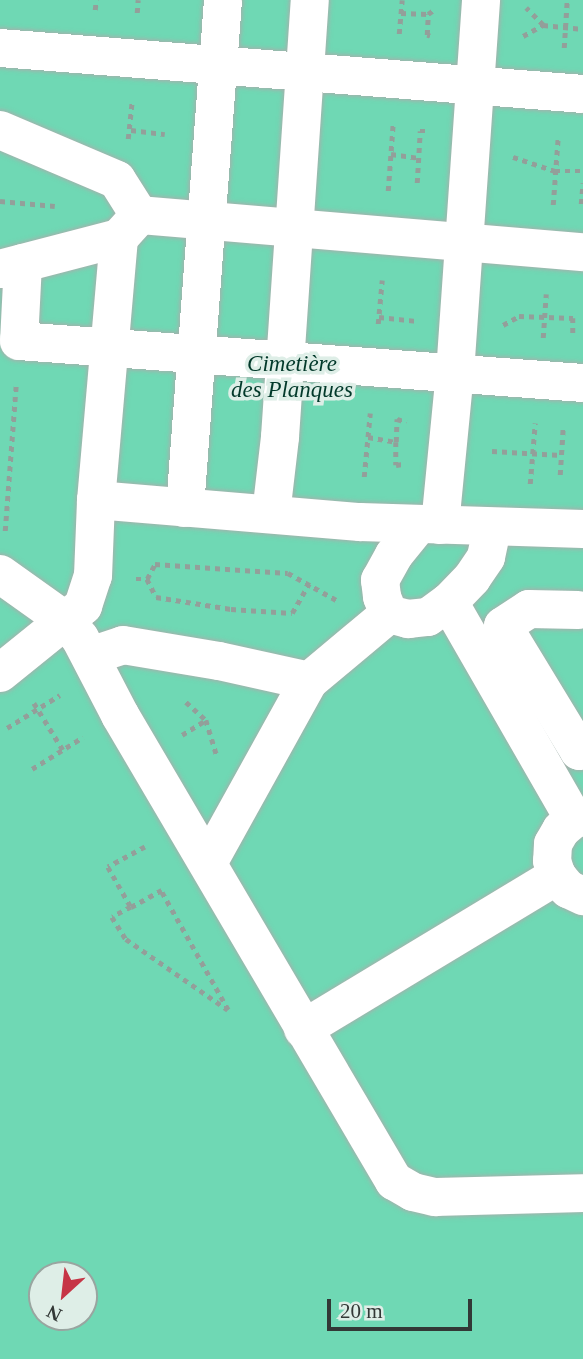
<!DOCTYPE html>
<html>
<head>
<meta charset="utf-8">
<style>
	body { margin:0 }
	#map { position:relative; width:583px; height:1359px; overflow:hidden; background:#deeee7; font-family:Georgia,serif }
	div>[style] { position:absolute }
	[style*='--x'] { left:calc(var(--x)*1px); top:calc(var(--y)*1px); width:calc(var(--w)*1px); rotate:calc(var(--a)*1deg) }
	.green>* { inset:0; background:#6fd8b4 }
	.path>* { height:4.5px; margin-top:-2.25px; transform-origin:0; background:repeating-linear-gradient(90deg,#939f9a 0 5px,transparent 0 10px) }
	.roads { filter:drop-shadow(0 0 2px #a3b2ac) drop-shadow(0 0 2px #a3b2ac) }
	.minor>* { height:38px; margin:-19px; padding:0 19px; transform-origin:19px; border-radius:19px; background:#fff }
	span { translate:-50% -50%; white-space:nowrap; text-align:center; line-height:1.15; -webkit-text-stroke:7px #deeee7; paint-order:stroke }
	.park-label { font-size:23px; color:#02392a; font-style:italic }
	.north { position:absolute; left:28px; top:1261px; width:70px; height:70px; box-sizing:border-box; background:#deeee7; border:2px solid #99a5a0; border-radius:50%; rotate:207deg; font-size:19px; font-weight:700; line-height:28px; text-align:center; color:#323836 }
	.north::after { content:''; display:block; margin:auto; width:24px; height:32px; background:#c63546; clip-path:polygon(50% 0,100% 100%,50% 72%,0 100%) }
	.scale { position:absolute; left:327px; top:1299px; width:145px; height:32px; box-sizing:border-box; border:4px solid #323836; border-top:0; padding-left:9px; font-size:21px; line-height:24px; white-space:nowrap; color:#323836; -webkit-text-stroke:5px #deeee7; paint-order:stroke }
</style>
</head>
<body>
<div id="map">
	<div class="green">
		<div style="clip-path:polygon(evenodd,0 0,583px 0,583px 1359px,0 1359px,0 0,42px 1275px,84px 1275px,84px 1317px,42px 1317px,42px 1275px)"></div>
	</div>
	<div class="path">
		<div style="--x:95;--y:10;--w:10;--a:-84"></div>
		<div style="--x:137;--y:13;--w:13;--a:-86"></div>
		<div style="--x:401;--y:13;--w:27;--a:2"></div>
		<div style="--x:543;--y:25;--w:40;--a:5.7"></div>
		<div style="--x:399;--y:34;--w:34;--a:-85"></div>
		<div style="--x:430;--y:36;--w:3;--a:-162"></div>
		<div style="--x:427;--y:35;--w:21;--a:-87"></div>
		<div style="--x:428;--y:14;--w:9;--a:-36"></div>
		<div style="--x:523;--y:36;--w:23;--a:-29"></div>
		<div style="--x:543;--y:25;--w:24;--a:-135"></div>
		<div style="--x:564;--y:48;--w:48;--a:-86.4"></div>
		<div style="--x:131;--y:130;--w:34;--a:7"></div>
		<div style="--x:128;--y:139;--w:37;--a:-84"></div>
		<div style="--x:391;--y:154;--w:28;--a:8"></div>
		<div style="--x:513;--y:157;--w:44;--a:18.4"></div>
		<div style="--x:555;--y:171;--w:28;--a:0"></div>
		<div style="--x:417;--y:183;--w:52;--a:-86.7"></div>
		<div style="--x:420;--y:131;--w:8;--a:0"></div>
		<div style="--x:388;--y:191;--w:68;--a:-85.8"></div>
		<div style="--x:0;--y:201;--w:55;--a:5.2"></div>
		<div style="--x:581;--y:204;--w:21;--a:-85"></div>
		<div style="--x:553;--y:205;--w:68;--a:-85.8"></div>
		<div style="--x:379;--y:317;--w:37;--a:6"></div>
		<div style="--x:378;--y:324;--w:44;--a:-84.8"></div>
		<div style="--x:503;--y:325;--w:18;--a:-29"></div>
		<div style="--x:519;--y:316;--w:54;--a:2.1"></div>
		<div style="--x:573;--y:318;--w:17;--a:90"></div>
		<div style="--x:543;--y:338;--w:44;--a:-86.1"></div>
		<div style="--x:368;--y:437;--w:28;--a:10"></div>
		<div style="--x:396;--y:442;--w:23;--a:90"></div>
		<div style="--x:396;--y:465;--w:7;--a:-8"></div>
		<div style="--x:396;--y:442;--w:23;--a:-88"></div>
		<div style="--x:397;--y:419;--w:10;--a:17"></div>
		<div style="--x:492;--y:451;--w:69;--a:3.3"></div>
		<div style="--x:560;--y:475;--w:48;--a:-86.4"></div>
		<div style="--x:364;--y:477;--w:64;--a:-84.6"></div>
		<div style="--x:530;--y:484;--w:61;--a:-85.3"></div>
		<div style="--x:5;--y:531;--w:145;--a:-85.7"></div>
		<div style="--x:136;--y:579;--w:11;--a:0"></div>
		<div style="--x:147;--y:579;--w:17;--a:-62"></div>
		<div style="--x:155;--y:564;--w:133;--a:3.9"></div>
		<div style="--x:288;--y:573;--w:57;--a:29.2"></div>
		<div style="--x:147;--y:579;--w:20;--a:63"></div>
		<div style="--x:156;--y:597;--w:76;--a:9.1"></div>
		<div style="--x:231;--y:609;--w:61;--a:3.8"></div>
		<div style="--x:292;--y:613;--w:34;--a:-60"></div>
		<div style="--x:186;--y:702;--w:27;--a:42"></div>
		<div style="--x:206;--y:720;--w:38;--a:73"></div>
		<div style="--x:34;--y:703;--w:55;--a:58.3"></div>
		<div style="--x:7;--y:728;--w:62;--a:-31.9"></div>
		<div style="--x:182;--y:735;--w:28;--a:-32"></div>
		<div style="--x:32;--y:769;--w:60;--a:-32.1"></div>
		<div style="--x:145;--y:847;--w:42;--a:151.6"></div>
		<div style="--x:108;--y:867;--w:46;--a:60.1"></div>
		<div style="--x:131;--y:907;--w:35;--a:-29"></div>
		<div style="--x:131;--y:907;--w:21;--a:152"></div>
		<div style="--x:112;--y:917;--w:26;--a:58"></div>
		<div style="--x:126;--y:939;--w:124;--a:34.8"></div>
		<div style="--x:228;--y:1010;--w:137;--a:-119.4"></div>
	</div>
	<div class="roads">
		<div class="minor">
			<div style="--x:0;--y:48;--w:585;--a:4.51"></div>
			<div style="--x:0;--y:130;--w:127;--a:23.1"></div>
			<div style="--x:117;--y:180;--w:41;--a:57.8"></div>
			<div style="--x:139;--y:215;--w:446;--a:4.8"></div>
			<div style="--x:119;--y:238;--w:263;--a:95"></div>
			<div style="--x:96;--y:500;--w:265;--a:4.8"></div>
			<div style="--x:360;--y:522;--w:223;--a:1.8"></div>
			<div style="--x:23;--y:263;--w:78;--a:92.9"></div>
			<div style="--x:19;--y:341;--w:566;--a:4.26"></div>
			<div style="--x:0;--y:269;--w:123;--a:-14.6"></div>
			<div style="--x:119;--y:238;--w:25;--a:-48"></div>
			<div style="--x:185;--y:508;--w:509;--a:-85.72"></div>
			<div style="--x:271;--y:514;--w:78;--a:-83.3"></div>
			<div style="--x:280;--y:437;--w:438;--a:-86.1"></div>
			<div style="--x:419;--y:524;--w:40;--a:129"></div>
			<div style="--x:394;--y:555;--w:29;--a:119"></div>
			<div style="--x:380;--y:580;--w:17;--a:83"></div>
			<div style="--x:382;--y:597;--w:18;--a:68"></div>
			<div style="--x:389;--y:614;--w:20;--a:15"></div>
			<div style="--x:408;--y:619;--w:20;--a:-6"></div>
			<div style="--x:428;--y:617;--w:26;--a:-36"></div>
			<div style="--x:449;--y:602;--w:33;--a:-46"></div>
			<div style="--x:472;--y:578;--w:25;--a:-56"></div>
			<div style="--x:486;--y:557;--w:30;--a:-78"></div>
			<div style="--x:440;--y:525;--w:153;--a:-84.4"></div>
			<div style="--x:455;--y:373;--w:374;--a:-86"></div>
			<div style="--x:0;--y:574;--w:81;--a:35.5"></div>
			<div style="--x:66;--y:621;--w:22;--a:51"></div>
			<div style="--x:80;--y:638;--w:87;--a:62.5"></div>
			<div style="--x:120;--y:715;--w:541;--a:59.55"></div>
			<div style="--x:394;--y:1181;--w:22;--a:30"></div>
			<div style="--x:413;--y:1192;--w:23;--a:13"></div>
			<div style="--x:435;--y:1197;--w:148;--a:-1.5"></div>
			<div style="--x:449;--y:602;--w:250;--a:60.1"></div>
			<div style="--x:578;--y:610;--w:49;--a:-178.8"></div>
			<div style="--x:529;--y:609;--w:31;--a:147"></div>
			<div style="--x:503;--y:626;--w:146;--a:58.7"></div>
			<div style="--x:579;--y:751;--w:5;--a:-37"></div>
			<div style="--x:90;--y:656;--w:35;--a:-18"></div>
			<div style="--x:123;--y:645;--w:97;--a:9.5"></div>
			<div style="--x:219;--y:661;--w:92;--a:12.5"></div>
			<div style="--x:0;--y:673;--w:107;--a:-38.9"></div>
			<div style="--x:83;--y:606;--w:32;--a:-72"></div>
			<div style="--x:93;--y:576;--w:76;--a:-87.7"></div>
			<div style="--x:583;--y:817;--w:9;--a:167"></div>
			<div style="--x:574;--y:819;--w:17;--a:140"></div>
			<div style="--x:561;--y:830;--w:16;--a:120"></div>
			<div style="--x:553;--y:844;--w:17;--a:93"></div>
			<div style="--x:552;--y:861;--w:16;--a:72"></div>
			<div style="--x:557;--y:876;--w:17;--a:50"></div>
			<div style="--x:568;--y:889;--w:17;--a:25"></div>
			<div style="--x:208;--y:863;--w:208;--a:-61"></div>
			<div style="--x:309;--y:681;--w:104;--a:-39.9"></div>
			<div style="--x:303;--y:1029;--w:297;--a:-31.1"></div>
		</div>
	</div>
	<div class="park-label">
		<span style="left:292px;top:377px">Cimetière<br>des Planques</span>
	</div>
	<div class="north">N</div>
	<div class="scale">20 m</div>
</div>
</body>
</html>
